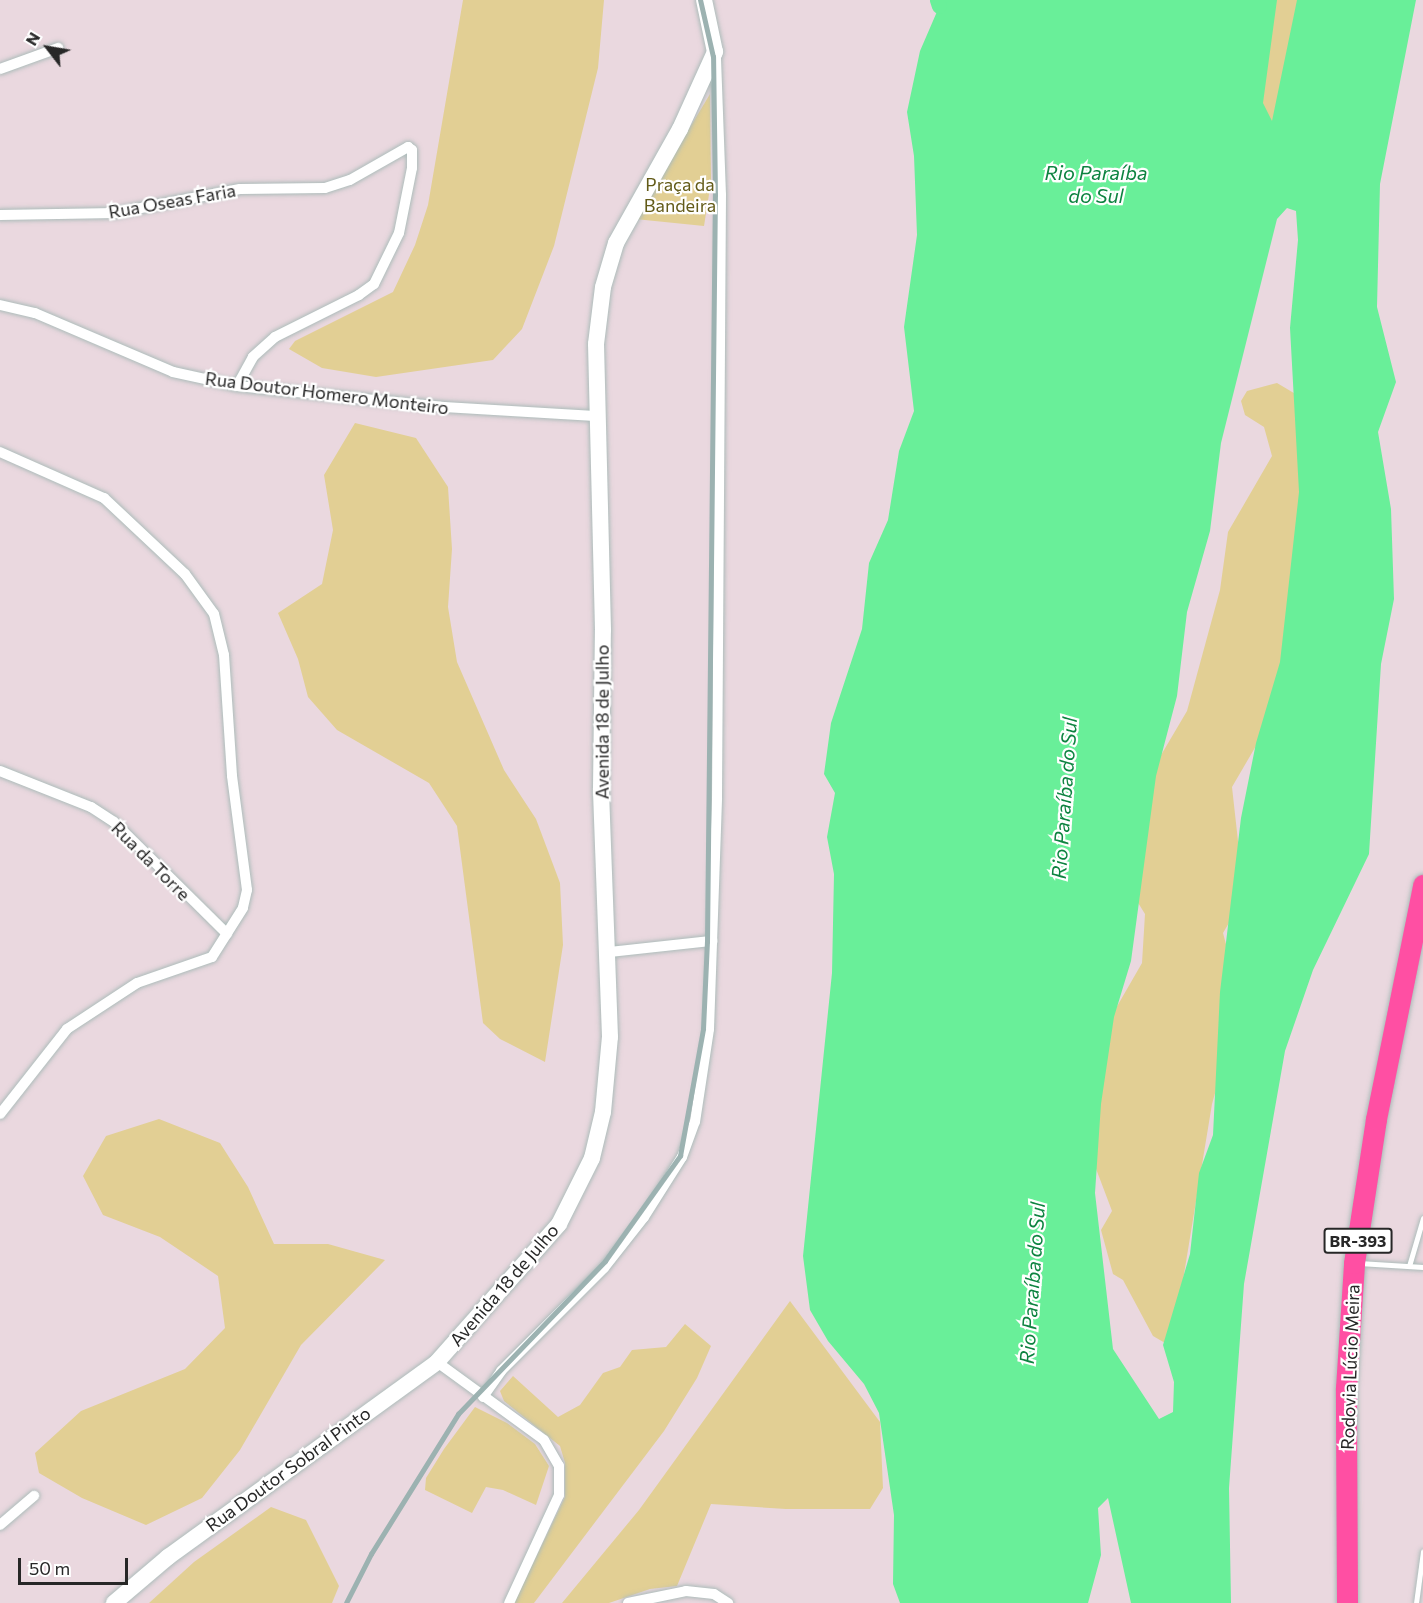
<!DOCTYPE html>
<html>
<head>
<meta charset="utf-8">
<style>
	body { margin:0 }
	#map { position:relative; width:1423px; height:1603px; overflow:hidden; background:#ead8df; font-family:Commissioner,sans-serif }
	div>[style] { position:absolute }
	[style*='--x'] { left:calc(var(--x)*1px); top:calc(var(--y)*1px); width:calc(var(--w)*1px); rotate:calc(var(--a)*1deg) }
	.green>* { inset:0; background:#e2cf94 }
	.water>* { inset:0; background:#69ef99 }
	.canal>* { height:15px; margin:-7.5px; padding:0 7.5px; transform-origin:7.5px; border-radius:7.5px; background:#69ef99 }
	.roads { filter:drop-shadow(0 0 2px #adbcba) drop-shadow(0 0 2px #adbcba) }
	.lane>* { height:5px; margin:-2.5px; padding:0 2.5px; transform-origin:2.5px; border-radius:2.5px; background:#fff }
	.street>* { height:10px; margin:-5px; padding:0 5px; transform-origin:5px; border-radius:5px; background:#fff }
	.secondary>* { height:16px; margin:-8px; padding:0 8px; transform-origin:8px; border-radius:8px; background:#fff }
	.highway>* { height:21px; margin:-10.5px; padding:0 10.5px; transform-origin:10.5px; border-radius:10.5px; background:#ff4fa3 }
	.rail>* { height:4.5px; margin:-2.25px; padding:0 2.25px; transform-origin:2.25px; border-radius:2.25px; background:#9cb2b1 }
	span { translate:-50% -50%; white-space:nowrap; text-align:center; line-height:1.15; -webkit-text-stroke:4.5px #fff; paint-order:stroke }
	.shield-label span { padding:2px 4px; background:#fff; border:2px solid; border-radius:4px; -webkit-text-stroke-width:0 }
	.shield-label { font-size:16px; color:#272727; font-weight:700 }
	.park-label { font-size:18px; color:#635b18 }
	.street-label { font-size:18px; color:#272727 }
	.water-label { font-size:20px; color:#0d8340; font-style:italic }
	.north { position:absolute; left:18px; top:18px; width:60px; height:60px; -webkit-text-stroke:4px #fff; paint-order:stroke; rotate:301deg; font-size:16px; font-weight:700; line-height:24px; text-align:center; color:#272727 }
	.north::after { content:''; display:block; margin:auto; width:21px; height:27px; background:#272727; clip-path:polygon(50% 0,100% 100%,50% 72%,0 100%) }
	.scale { position:absolute; left:18px; top:1558px; width:110px; height:27px; box-sizing:border-box; border:3px solid #272727; border-top:0; padding-left:8px; font-size:18px; line-height:21px; white-space:nowrap; color:#272727; -webkit-text-stroke:4px #fff; paint-order:stroke }
</style>
</head>
<body>
<div id="map">
	<div class="green">
		<div style="clip-path:polygon(463px 0,604px 0,598px 68px,554px 246px,522px 329px,493px 360px,376px 377px,322px 368px,289px 349px,295px 341px,393px 292px,415px 245px,428px 205px)"></div>
		<div style="clip-path:polygon(1275px 0,1310px 0,1273px 128px,1251px 78px)"></div>
		<div style="clip-path:polygon(710px 94px,711px 182px,704px 226px,635px 219px)"></div>
		<div style="clip-path:polygon(1277px 383px,1314px 405px,1298px 674px,1232px 787px,1238px 841px,1256px 877px,1223px 933px,1227px 948px,1224px 1061px,1212px 1104px,1172px 1347px,1153px 1336px,1123px 1280px,1113px 1274px,1101px 1230px,1112px 1211px,1087px 1145px,1104px 1029px,1142px 963px,1145px 914px,1132px 893px,1154px 767px,1187px 711px,1220px 590px,1228px 532px,1272px 456px,1264px 427px,1245px 415px,1241px 401px,1247px 391px)"></div>
		<div style="clip-path:polygon(355px 423px,416px 438px,448px 487px,452px 549px,448px 607px,457px 662px,504px 770px,536px 819px,560px 883px,563px 945px,545px 1062px,500px 1039px,483px 1023px,457px 826px,429px 783px,337px 730px,308px 697px,298px 659px,278px 613px,322px 584px,333px 530px,324px 475px)"></div>
		<div style="clip-path:polygon(159px 1119px,220px 1143px,248px 1187px,274px 1244px,328px 1244px,385px 1260px,301px 1345px,240px 1450px,202px 1498px,146px 1525px,82px 1498px,39px 1473px,35px 1453px,81px 1411px,185px 1369px,225px 1328px,218px 1276px,160px 1237px,103px 1215px,83px 1176px,106px 1136px)"></div>
		<div style="clip-path:polygon(790px 1301px,880px 1422px,883px 1488px,870px 1509px,786px 1509px,711px 1504px,677px 1586px,650px 1589px,609px 1603px,562px 1603px,639px 1510px)"></div>
		<div style="clip-path:polygon(685px 1324px,711px 1346px,697px 1378px,664px 1431px,534px 1603px,514px 1603px,565px 1497px,565px 1463px,560px 1446px,504px 1401px,500px 1391px,513px 1376px,558px 1417px,580px 1405px,603px 1373px,620px 1367px,632px 1350px,666px 1347px)"></div>
		<div style="clip-path:polygon(475px 1407px,507px 1423px,535px 1444px,549px 1466px,536px 1505px,503px 1490px,486px 1487px,472px 1513px,425px 1490px,426px 1478px,444px 1449px)"></div>
		<div style="clip-path:polygon(271px 1507px,306px 1520px,339px 1586px,332px 1603px,149px 1603px,194px 1562px)"></div>
	</div>
	<div class="water">
		<div style="clip-path:polygon(evenodd,942px 0,1277px 0,1263px 103px,1272px 121px,1297px 0,1416px 0,1380px 184px,1377px 307px,1396px 382px,1378px 432px,1391px 509px,1394px 599px,1381px 664px,1369px 854px,1313px 970px,1285px 1051px,1244px 1284px,1229px 1488px,1231px 1603px,1131px 1603px,1108px 1498px,1098px 1508px,1101px 1555px,1088px 1603px,900px 1603px,893px 1584px,894px 1515px,879px 1413px,864px 1384px,828px 1341px,810px 1310px,803px 1256px,832px 973px,834px 874px,827px 837px,835px 793px,824px 774px,831px 723px,862px 629px,869px 563px,888px 520px,899px 451px,914px 411px,904px 327px,917px 235px,914px 156px,907px 112px,920px 51px,942px 0,1287px 208px,1296px 211px,1298px 240px,1290px 328px,1299px 492px,1290px 573px,1280px 662px,1256px 743px,1241px 818px,1220px 992px,1213px 1135px,1199px 1173px,1190px 1254px,1163px 1345px,1174px 1382px,1173px 1412px,1159px 1419px,1113px 1349px,1095px 1193px,1101px 1104px,1114px 1017px,1131px 961px,1156px 776px,1177px 696px,1187px 612px,1210px 531px,1221px 443px,1277px 219px,1287px 208px)"></div>
	</div>
	<div class="canal">
		<div style="--x:937;--y:0;--w:6;--a:72"></div>
	</div>
	<div class="roads">
		<div class="lane">
			<div style="--x:1359;--y:1263;--w:64;--a:3.6"></div>
			<div style="--x:1409;--y:1266;--w:50;--a:-73.7"></div>
			<div style="--x:1416;--y:1603;--w:52;--a:-82.3"></div>
		</div>
		<div class="street">
			<div style="--x:0;--y:69;--w:62;--a:-19.9"></div>
			<div style="--x:0;--y:215;--w:115;--a:-1"></div>
			<div style="--x:115;--y:213;--w:127;--a:-10.9"></div>
			<div style="--x:240;--y:189;--w:85;--a:-0.7"></div>
			<div style="--x:325;--y:188;--w:26;--a:-18"></div>
			<div style="--x:350;--y:180;--w:67;--a:-29.6"></div>
			<div style="--x:408;--y:147;--w:5;--a:37"></div>
			<div style="--x:412;--y:150;--w:18;--a:90"></div>
			<div style="--x:412;--y:168;--w:66;--a:101.3"></div>
			<div style="--x:399;--y:233;--w:57;--a:116.1"></div>
			<div style="--x:374;--y:284;--w:19;--a:144"></div>
			<div style="--x:359;--y:295;--w:94;--a:153.4"></div>
			<div style="--x:275;--y:337;--w:30;--a:138"></div>
			<div style="--x:253;--y:357;--w:33;--a:119"></div>
			<div style="--x:0;--y:305;--w:36;--a:13"></div>
			<div style="--x:35;--y:313;--w:150;--a:23.1"></div>
			<div style="--x:173;--y:372;--w:66;--a:12.3"></div>
			<div style="--x:237;--y:386;--w:208;--a:5.8"></div>
			<div style="--x:444;--y:407;--w:151;--a:3.4"></div>
			<div style="--x:0;--y:452;--w:114;--a:23.9"></div>
			<div style="--x:104;--y:498;--w:111;--a:43.2"></div>
			<div style="--x:185;--y:574;--w:49;--a:54.1"></div>
			<div style="--x:214;--y:614;--w:42;--a:76.3"></div>
			<div style="--x:224;--y:655;--w:121;--a:86.2"></div>
			<div style="--x:232;--y:776;--w:115;--a:82.5"></div>
			<div style="--x:247;--y:890;--w:18;--a:103"></div>
			<div style="--x:243;--y:908;--w:58;--a:122.3"></div>
			<div style="--x:212;--y:957;--w:79;--a:160.9"></div>
			<div style="--x:137;--y:983;--w:84;--a:146.7"></div>
			<div style="--x:67;--y:1029;--w:108;--a:128.2"></div>
			<div style="--x:0;--y:771;--w:98;--a:21.6"></div>
			<div style="--x:91;--y:807;--w:27;--a:33"></div>
			<div style="--x:114;--y:822;--w:159;--a:44.7"></div>
			<div style="--x:610;--y:952;--w:103;--a:-6.2"></div>
			<div style="--x:437;--y:1362;--w:132;--a:36.1"></div>
			<div style="--x:544;--y:1440;--w:30;--a:60"></div>
			<div style="--x:559;--y:1466;--w:29;--a:90"></div>
			<div style="--x:559;--y:1495;--w:119;--a:114.8"></div>
			<div style="--x:483;--y:1397;--w:32;--a:-55"></div>
			<div style="--x:501;--y:1371;--w:146;--a:-45"></div>
			<div style="--x:604;--y:1268;--w:65;--a:-51.9"></div>
			<div style="--x:644;--y:1217;--w:71;--a:-57.7"></div>
			<div style="--x:682;--y:1157;--w:37;--a:-70"></div>
			<div style="--x:695;--y:1122;--w:94;--a:-81.4"></div>
			<div style="--x:709;--y:1029;--w:231;--a:-88"></div>
			<div style="--x:717;--y:798;--w:603;--a:-89.62"></div>
			<div style="--x:721;--y:195;--w:137;--a:-92.1"></div>
			<div style="--x:0;--y:1525;--w:45;--a:-40.5"></div>
			<div style="--x:628;--y:1603;--w:59;--a:-11.7"></div>
			<div style="--x:686;--y:1591;--w:28;--a:6"></div>
			<div style="--x:714;--y:1594;--w:17;--a:33"></div>
		</div>
		<div class="secondary">
			<div style="--x:114;--y:1603;--w:71;--a:-40.4"></div>
			<div style="--x:168;--y:1557;--w:332;--a:-35.9"></div>
			<div style="--x:437;--y:1362;--w:184;--a:-48.5"></div>
			<div style="--x:559;--y:1224;--w:74;--a:-63.4"></div>
			<div style="--x:592;--y:1158;--w:47;--a:-76.6"></div>
			<div style="--x:603;--y:1112;--w:75;--a:-84.7"></div>
			<div style="--x:610;--y:1037;--w:249;--a:-92.1"></div>
			<div style="--x:601;--y:788;--w:158;--a:-89.3"></div>
			<div style="--x:603;--y:630;--w:286;--a:-91.4"></div>
			<div style="--x:596;--y:344;--w:57;--a:-83"></div>
			<div style="--x:603;--y:287;--w:46;--a:-73.5"></div>
			<div style="--x:616;--y:243;--w:131;--a:-60.7"></div>
			<div style="--x:680;--y:129;--w:85;--a:-65.6"></div>
			<div style="--x:715;--y:52;--w:53;--a:-101.9"></div>
		</div>
		<div class="highway">
			<div style="--x:1347;--y:1603;--w:215;--a:-90.3"></div>
			<div style="--x:1346;--y:1388;--w:125;--a:-86.3"></div>
			<div style="--x:1354;--y:1263;--w:146;--a:-81.3"></div>
			<div style="--x:1376;--y:1119;--w:239;--a:-78.6"></div>
		</div>
	</div>
	<div class="rail">
		<div style="--x:346;--y:1603;--w:55;--a:-63"></div>
		<div style="--x:371;--y:1554;--w:165;--a:-58.1"></div>
		<div style="--x:458;--y:1414;--w:212;--a:-46.1"></div>
		<div style="--x:605;--y:1261;--w:129;--a:-54.5"></div>
		<div style="--x:680;--y:1156;--w:129;--a:-79.7"></div>
		<div style="--x:703;--y:1029;--w:87;--a:-87.4"></div>
		<div style="--x:707;--y:942;--w:747;--a:-89.39"></div>
		<div style="--x:715;--y:195;--w:138;--a:-90.8"></div>
		<div style="--x:713;--y:57;--w:58;--a:-102.8"></div>
	</div>
	<div class="shield-label">
		<span style="left:1358px;top:1241px">BR-393</span>
	</div>
	<div class="park-label">
		<span style="left:680px;top:195px">Praça da<br>Bandeira</span>
	</div>
	<div class="street-label">
		<span style="left:172px;top:201px;rotate:-10deg">Rua Oseas Faria</span>
		<span style="left:327px;top:393px;rotate:7deg">Rua Doutor Homero Monteiro</span>
		<span style="left:602px;top:722px;rotate:-90deg">Avenida 18 de Julho</span>
		<span style="left:151px;top:861px;rotate:45deg">Rua da Torre</span>
		<span style="left:504px;top:1285px;rotate:-49deg">Avenida 18 de Julho</span>
		<span style="left:1350px;top:1367px;rotate:-88deg">Rodovia Lúcio Meira</span>
		<span style="left:288px;top:1469px;rotate:-36deg">Rua Doutor Sobral Pinto</span>
	</div>
	<div class="water-label">
		<span style="left:1096px;top:184px">Rio Paraíba<br>do Sul</span>
		<span style="left:1064px;top:798px;rotate:-86deg">Rio Paraíba do Sul</span>
		<span style="left:1032px;top:1283px;rotate:-86deg">Rio Paraíba do Sul</span>
	</div>
	<div class="north">N</div>
	<div class="scale">50 m</div>
</div>
</body>
</html>
